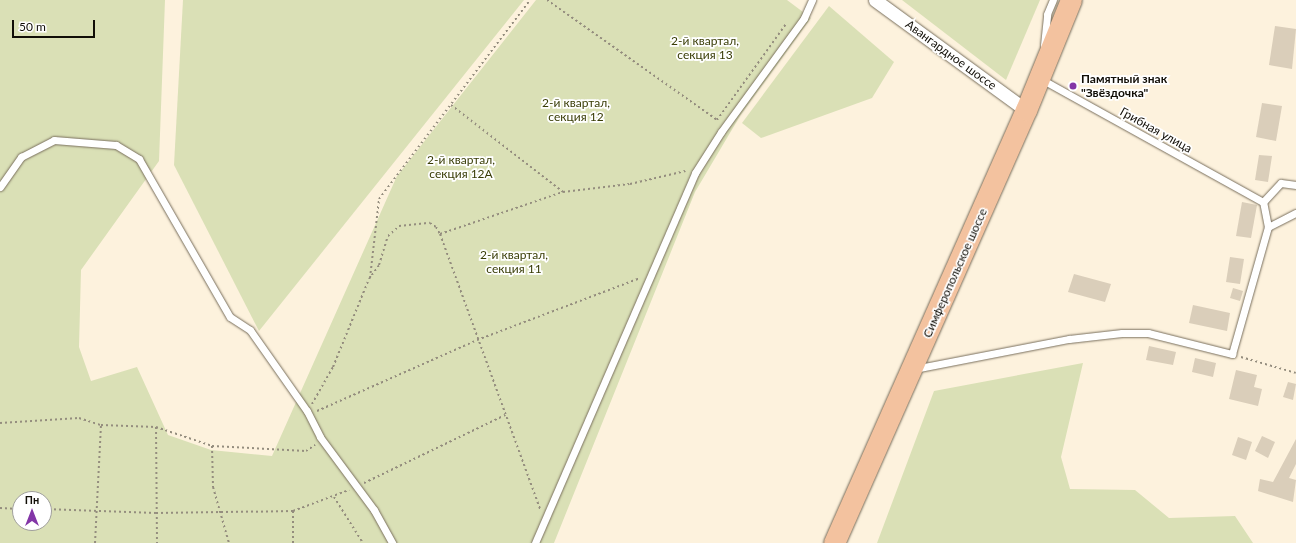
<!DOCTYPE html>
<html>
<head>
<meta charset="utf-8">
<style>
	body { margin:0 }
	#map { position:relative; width:1296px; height:543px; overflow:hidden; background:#fdf2dd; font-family:Lato,sans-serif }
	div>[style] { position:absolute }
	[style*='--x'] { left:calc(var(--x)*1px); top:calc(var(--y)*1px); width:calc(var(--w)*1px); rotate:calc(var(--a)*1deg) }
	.green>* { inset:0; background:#dae0b6 }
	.building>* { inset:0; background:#daceba }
	.path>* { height:2px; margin-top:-1px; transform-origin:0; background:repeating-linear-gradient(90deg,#948d7e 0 2px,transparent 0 5px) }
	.roads { filter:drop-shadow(0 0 1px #796f5d) drop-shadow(0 0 1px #796f5d) }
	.service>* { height:7px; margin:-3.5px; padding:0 3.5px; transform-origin:3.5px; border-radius:3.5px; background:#fff }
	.minor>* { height:13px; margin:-6.5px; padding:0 6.5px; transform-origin:6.5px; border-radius:6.5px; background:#fff }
	.primary>* { height:21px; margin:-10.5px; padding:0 10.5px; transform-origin:10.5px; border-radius:10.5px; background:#f3c29f }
	.dots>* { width:11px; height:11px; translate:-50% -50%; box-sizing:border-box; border:2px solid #fff; border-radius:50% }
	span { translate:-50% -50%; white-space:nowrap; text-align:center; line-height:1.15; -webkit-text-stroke:3.5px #fff; paint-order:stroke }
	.park-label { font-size:12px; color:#383c05 }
	.street-label { font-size:12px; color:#110e07 }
	.poi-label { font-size:12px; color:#110e07; font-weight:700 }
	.left { translate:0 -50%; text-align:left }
	.north { position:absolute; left:12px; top:491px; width:40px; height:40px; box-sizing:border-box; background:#fff; border:1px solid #a09f9c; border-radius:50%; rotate:0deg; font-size:11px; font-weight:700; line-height:16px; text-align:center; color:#110e07 }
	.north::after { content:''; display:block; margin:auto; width:14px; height:18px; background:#8336a7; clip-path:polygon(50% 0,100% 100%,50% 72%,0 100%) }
	.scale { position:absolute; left:12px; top:20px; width:83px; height:18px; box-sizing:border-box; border:2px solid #110e07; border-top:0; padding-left:5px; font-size:12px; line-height:14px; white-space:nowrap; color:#110e07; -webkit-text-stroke:3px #fff; paint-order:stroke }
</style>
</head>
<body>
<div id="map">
	<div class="green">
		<div style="clip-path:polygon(evenodd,0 0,165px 0,159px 161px,81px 270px,79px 347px,91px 381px,137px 367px,168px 435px,211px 450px,272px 456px,397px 176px,536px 0,787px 0,811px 18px,740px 116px,695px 192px,554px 543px,0 543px,0 0,20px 499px,44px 499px,44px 523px,20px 523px,20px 499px)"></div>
		<div style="clip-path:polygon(183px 0,524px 0,259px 331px,174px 165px)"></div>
		<div style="clip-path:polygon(902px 0,1040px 0,1006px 80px)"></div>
		<div style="clip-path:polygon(829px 6px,894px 62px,872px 98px,761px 138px,742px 123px)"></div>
		<div style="clip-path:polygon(1083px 363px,1061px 457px,1070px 489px,1135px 490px,1169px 518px,1235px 516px,1253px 543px,877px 543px,934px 391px)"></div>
	</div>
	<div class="building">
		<div style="clip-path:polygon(1275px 26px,1296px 29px,1292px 69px,1269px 65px)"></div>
		<div style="clip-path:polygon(1262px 103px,1282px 106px,1276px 141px,1256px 137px)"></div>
		<div style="clip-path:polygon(1259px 155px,1272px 156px,1268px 182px,1255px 180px)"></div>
		<div style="clip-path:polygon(1242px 202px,1257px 205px,1251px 238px,1236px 236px)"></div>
		<div style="clip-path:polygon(1230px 257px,1244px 259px,1240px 284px,1226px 282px)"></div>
		<div style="clip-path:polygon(1074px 274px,1111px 284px,1105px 302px,1068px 292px)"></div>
		<div style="clip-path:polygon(1233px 288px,1243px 291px,1240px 301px,1230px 298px)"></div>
		<div style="clip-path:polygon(1193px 305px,1230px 313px,1227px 331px,1189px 323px)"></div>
		<div style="clip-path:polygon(1149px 346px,1176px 352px,1173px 365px,1146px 360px)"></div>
		<div style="clip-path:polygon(1195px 358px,1216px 363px,1213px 377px,1192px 372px)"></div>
		<div style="clip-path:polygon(1236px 370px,1257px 375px,1254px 387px,1262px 389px,1258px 406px,1229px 399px)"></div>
		<div style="clip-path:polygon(1288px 382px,1296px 384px,1293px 400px,1283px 397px)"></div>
		<div style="clip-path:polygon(1262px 436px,1275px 442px,1268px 458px,1255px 451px)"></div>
		<div style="clip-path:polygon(1238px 437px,1252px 442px,1246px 460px,1232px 455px)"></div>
		<div style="clip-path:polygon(1296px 439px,1296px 464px,1289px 478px,1296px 480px,1293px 502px,1258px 491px,1260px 479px,1273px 482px)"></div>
	</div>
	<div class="path">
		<div style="--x:547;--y:0;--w:208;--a:35.2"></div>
		<div style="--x:717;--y:120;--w:118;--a:-54.3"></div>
		<div style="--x:451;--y:105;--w:142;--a:37.8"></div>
		<div style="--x:440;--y:234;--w:130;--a:-18.9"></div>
		<div style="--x:563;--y:192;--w:67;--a:-6.8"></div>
		<div style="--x:630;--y:184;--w:57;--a:-13.1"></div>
		<div style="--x:370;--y:278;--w:80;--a:-83.5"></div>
		<div style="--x:379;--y:199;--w:250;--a:-52.8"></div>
		<div style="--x:1241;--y:357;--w:57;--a:16.2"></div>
		<div style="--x:312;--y:404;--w:43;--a:-60.4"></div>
		<div style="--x:333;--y:367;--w:95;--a:-67.8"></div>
		<div style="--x:369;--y:279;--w:17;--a:-54"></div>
		<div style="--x:379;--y:265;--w:30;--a:-73"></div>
		<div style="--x:388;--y:236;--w:15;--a:-42"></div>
		<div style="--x:399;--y:226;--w:31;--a:-6"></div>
		<div style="--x:430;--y:223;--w:7;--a:34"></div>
		<div style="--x:436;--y:227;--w:8;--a:60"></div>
		<div style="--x:440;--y:234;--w:293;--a:70"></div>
		<div style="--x:317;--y:411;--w:175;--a:-23.9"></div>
		<div style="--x:477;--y:340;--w:174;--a:-20.8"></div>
		<div style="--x:0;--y:423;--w:79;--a:-3.6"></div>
		<div style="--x:79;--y:418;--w:23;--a:18"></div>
		<div style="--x:101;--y:425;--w:55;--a:2.1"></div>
		<div style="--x:156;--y:427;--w:116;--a:89.5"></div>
		<div style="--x:156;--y:427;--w:59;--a:18.7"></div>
		<div style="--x:212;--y:446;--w:41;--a:88.6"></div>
		<div style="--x:213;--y:487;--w:58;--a:74.1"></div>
		<div style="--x:212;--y:446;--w:94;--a:3"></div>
		<div style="--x:306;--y:451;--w:11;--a:-34"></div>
		<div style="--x:364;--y:483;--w:157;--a:-25.7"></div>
		<div style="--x:334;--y:497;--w:54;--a:57.8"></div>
		<div style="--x:0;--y:508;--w:20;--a:3"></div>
		<div style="--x:44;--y:509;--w:112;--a:2"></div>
		<div style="--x:156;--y:513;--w:137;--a:-0.8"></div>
		<div style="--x:293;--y:511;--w:60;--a:-20.6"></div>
		<div style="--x:95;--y:543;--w:118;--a:-87.1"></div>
		<div style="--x:293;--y:543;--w:32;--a:-90"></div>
	</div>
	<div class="roads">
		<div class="service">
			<div style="--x:1044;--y:45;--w:31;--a:-84"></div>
			<div style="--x:1047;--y:14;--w:15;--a:-67"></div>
			<div style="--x:1041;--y:79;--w:254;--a:29"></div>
			<div style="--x:0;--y:187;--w:37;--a:-55"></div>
			<div style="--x:21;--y:157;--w:37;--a:-27"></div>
			<div style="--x:54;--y:140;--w:62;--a:4.6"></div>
			<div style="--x:116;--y:145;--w:27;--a:31"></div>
			<div style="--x:139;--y:159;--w:182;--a:60.1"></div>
			<div style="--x:230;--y:317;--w:24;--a:33"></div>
			<div style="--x:250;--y:330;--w:99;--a:54.9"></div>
			<div style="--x:307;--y:411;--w:29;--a:63"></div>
			<div style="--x:320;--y:437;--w:91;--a:53.5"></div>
			<div style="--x:374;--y:510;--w:38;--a:61"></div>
			<div style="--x:1268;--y:227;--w:25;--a:-101"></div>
			<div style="--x:1263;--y:202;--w:26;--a:-47"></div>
			<div style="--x:1281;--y:183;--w:15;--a:8"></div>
			<div style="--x:914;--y:369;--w:158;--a:-11"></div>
			<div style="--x:1069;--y:339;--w:53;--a:-6.5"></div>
			<div style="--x:1122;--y:333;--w:26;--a:0"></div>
			<div style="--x:1148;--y:333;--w:87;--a:14"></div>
			<div style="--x:1232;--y:354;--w:132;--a:-74.2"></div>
			<div style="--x:1268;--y:227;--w:31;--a:-27"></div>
			<div style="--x:535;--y:543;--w:403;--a:-66.6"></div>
			<div style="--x:695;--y:173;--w:49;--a:-57.6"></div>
			<div style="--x:721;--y:132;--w:141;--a:-53.9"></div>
			<div style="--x:804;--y:18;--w:20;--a:-66"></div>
		</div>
		<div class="minor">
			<div style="--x:875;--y:0;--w:187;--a:36.1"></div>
		</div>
		<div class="primary">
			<div style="--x:834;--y:543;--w:474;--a:-66.1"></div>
			<div style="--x:1026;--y:110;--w:119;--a:-67.8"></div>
		</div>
	</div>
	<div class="dots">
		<div style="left:1073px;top:86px;background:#8336a7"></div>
	</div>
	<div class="park-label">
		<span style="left:705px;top:48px">2-й квартал,<br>секция 13</span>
		<span style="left:576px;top:110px">2-й квартал,<br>секция 12</span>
		<span style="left:461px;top:167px">2-й квартал,<br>секция 12А</span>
		<span style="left:514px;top:262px">2-й квартал,<br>секция 11</span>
	</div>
	<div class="street-label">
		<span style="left:951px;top:55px;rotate:36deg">Авангардное шоссе</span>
		<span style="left:1156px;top:130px;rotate:29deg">Грибная улица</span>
		<span style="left:955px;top:273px;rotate:-66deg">Симферопольское шоссе</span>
	</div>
	<div class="poi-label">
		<span class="left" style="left:1081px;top:86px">Памятный знак<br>"Звёздочка"</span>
	</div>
	<div class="north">Пн</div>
	<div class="scale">50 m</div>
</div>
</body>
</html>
